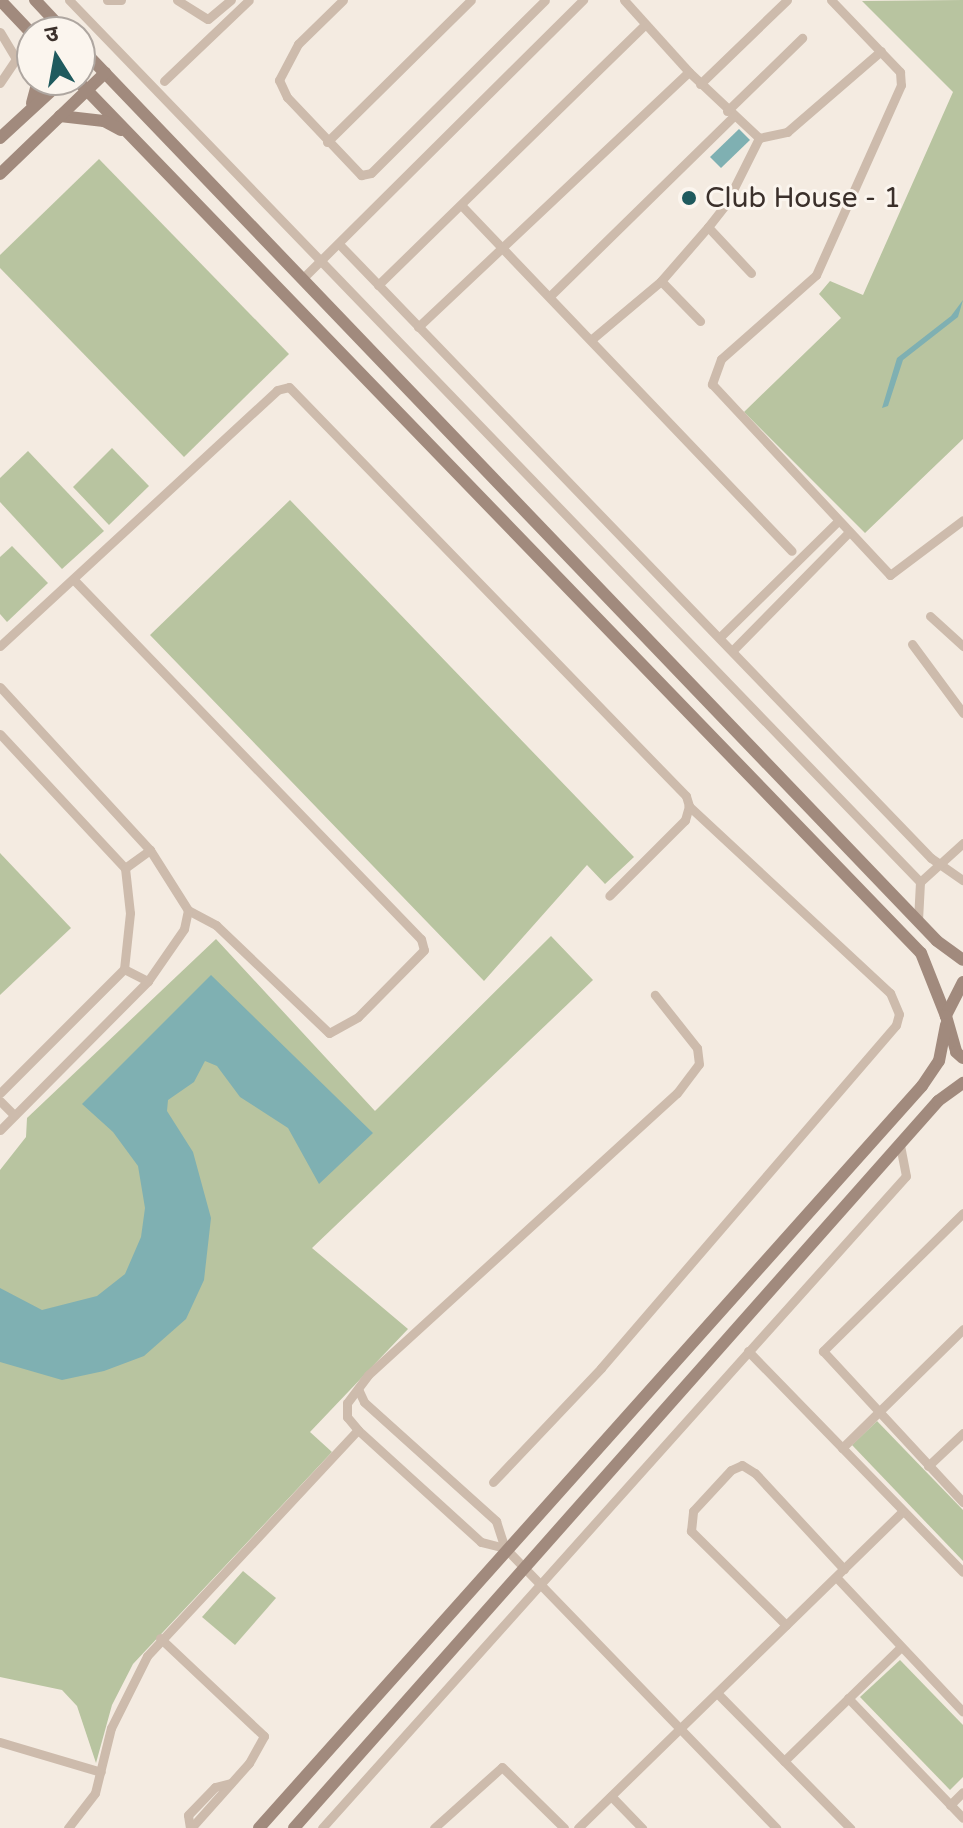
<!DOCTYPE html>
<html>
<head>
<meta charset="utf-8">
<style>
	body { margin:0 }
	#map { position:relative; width:963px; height:1828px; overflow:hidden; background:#f4ebe1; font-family:"Varela Round","Noto Sans Devanagari",sans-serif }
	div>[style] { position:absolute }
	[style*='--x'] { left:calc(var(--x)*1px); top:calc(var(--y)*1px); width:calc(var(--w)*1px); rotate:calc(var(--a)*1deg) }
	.green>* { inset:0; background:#b8c4a0 }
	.water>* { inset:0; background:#7fb0b2 }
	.street>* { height:9px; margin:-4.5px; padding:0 4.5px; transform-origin:4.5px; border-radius:4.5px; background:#cdbbac }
	.secondary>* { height:12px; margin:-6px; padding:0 6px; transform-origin:6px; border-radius:6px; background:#a18a7d }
	.dots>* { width:22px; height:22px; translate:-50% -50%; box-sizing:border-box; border:4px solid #fbf5ee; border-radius:50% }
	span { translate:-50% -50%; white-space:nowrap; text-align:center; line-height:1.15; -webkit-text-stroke:6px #fbf5ee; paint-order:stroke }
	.poi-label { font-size:28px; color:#3b302b }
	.left { translate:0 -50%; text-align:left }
	.north { position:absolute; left:16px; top:16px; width:80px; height:80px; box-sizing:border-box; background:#fbf5ee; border:2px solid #aea6a0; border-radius:50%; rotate:349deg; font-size:22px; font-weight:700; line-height:32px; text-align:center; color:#3b302b }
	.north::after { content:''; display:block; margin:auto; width:28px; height:36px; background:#1f5a5e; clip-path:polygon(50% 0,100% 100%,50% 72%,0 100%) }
</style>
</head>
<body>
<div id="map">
	<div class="green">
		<div style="clip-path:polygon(963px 0,963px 439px,865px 533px,744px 412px,841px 318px,819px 294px,830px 281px,863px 295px,953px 92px,862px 1px)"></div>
		<div style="clip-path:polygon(99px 159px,289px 354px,184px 457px,0 268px,0 255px)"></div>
		<div style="clip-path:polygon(112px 448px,149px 486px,109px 525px,73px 487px)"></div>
		<div style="clip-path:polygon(28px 451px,104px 531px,62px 569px,0 502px,0 478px)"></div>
		<div style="clip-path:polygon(290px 500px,634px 857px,605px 884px,587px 865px,484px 981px,150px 635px)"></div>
		<div style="clip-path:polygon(12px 546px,48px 583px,7px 622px,0 614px,0 557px)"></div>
		<div style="clip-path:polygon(0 853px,71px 928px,0 995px)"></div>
		<div style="clip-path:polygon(551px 936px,593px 980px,312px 1248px,408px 1329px,310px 1432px,332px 1452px,133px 1664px,112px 1705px,96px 1763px,77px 1706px,62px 1690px,0 1677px,0 1170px,26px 1137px,27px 1118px,216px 939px,375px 1111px)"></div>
		<div style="clip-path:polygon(877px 1421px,963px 1510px,963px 1561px,852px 1445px)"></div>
		<div style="clip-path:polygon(243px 1571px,276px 1598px,235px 1645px,202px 1617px)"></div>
		<div style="clip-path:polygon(900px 1660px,963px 1725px,963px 1777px,950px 1790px,860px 1697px)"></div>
	</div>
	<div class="water">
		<div style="clip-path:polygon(739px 129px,750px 140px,721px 168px,710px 157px)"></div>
		<div style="clip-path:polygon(963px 300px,958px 317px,903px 360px,888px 406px,882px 408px,897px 358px,951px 316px)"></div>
		<div style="clip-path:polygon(211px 975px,373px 1133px,319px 1184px,288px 1128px,240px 1097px,217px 1066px,205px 1061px,194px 1082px,168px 1100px,167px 1111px,193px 1152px,211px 1218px,204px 1280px,186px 1319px,144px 1356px,104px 1371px,62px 1380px,0 1362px,0 1288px,42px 1310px,97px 1296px,125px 1274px,141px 1237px,145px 1208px,138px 1166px,113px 1132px,82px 1104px)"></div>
	</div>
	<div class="street">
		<div style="--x:69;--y:0;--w:1226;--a:46.02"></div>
		<div style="--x:920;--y:882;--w:37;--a:93"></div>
		<div style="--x:107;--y:0;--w:14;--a:0"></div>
		<div style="--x:177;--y:0;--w:36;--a:32"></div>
		<div style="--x:208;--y:19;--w:30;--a:-40"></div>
		<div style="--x:343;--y:0;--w:63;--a:135.6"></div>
		<div style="--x:298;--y:44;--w:41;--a:117.8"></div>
		<div style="--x:279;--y:80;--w:19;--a:65"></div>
		<div style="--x:287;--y:97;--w:108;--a:46.5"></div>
		<div style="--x:361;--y:175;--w:10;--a:-11"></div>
		<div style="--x:371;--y:173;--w:245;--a:-44.8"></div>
		<div style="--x:624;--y:0;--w:97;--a:47.9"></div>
		<div style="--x:689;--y:72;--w:96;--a:43.3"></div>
		<div style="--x:759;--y:138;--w:29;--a:-12"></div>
		<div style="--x:787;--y:132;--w:124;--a:-40.8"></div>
		<div style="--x:831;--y:0;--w:100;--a:46.2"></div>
		<div style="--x:900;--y:72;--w:13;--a:86"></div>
		<div style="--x:901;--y:85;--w:208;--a:114.1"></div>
		<div style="--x:816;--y:275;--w:127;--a:138.5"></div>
		<div style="--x:721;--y:359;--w:27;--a:110"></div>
		<div style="--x:712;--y:384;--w:261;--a:47"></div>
		<div style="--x:890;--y:575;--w:91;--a:-37"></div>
		<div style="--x:0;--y:32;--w:31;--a:59"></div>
		<div style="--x:16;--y:59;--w:29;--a:124"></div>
		<div style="--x:164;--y:81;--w:117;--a:-43.6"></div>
		<div style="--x:700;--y:84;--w:121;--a:-44"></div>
		<div style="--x:727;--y:111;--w:105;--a:-44.2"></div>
		<div style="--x:327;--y:142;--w:202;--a:-44.6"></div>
		<div style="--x:462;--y:206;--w:477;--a:46.3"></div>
		<div style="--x:708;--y:227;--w:63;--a:46.9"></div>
		<div style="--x:339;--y:244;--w:853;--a:46.05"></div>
		<div style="--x:931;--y:858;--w:39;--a:35"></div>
		<div style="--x:303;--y:278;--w:395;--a:-44.8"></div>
		<div style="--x:661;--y:281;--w:56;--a:45.7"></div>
		<div style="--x:378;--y:285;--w:373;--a:-44.3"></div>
		<div style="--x:550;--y:296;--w:256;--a:-44.4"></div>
		<div style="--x:418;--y:327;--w:372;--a:-43.3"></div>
		<div style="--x:592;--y:339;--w:90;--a:-40"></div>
		<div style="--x:661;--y:281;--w:72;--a:-49"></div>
		<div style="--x:708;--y:227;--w:29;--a:-52"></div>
		<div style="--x:726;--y:204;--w:74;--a:-63.4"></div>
		<div style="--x:75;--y:581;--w:498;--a:46"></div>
		<div style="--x:421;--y:939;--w:11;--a:75"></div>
		<div style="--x:424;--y:950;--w:94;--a:134.6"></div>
		<div style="--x:358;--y:1017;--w:33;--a:151"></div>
		<div style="--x:329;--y:1033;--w:156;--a:-136.3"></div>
		<div style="--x:216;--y:925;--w:32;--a:-152"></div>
		<div style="--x:930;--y:616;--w:45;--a:42.3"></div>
		<div style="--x:720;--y:637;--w:165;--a:-44.5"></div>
		<div style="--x:912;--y:644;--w:86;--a:53.5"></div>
		<div style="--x:0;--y:646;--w:377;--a:-42.7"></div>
		<div style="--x:277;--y:390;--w:12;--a:-14"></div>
		<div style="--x:289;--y:387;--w:570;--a:45.85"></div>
		<div style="--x:686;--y:796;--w:10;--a:73"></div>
		<div style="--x:689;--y:806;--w:15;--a:106"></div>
		<div style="--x:685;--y:820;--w:107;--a:135"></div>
		<div style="--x:733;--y:650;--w:165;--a:-45.5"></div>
		<div style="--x:0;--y:687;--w:222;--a:47.4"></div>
		<div style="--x:150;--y:850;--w:71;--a:57.7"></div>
		<div style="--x:188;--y:910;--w:19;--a:102"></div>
		<div style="--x:184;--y:929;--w:63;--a:124.7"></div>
		<div style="--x:148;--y:981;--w:210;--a:134.8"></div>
		<div style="--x:0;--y:734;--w:183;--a:47"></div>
		<div style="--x:125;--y:868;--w:45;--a:83.7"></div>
		<div style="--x:130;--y:913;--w:56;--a:96.1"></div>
		<div style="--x:124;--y:969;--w:175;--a:135"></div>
		<div style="--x:125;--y:868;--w:31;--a:-36"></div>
		<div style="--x:920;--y:882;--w:58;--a:-42.2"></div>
		<div style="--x:124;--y:969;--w:27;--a:27"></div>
		<div style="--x:0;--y:1101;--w:20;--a:45"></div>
		<div style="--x:963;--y:1213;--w:197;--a:135.4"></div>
		<div style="--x:823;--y:1351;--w:206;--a:47.2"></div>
		<div style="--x:748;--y:1351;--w:308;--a:45.8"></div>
		<div style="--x:358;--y:1389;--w:14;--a:65"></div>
		<div style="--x:364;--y:1402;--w:178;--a:42"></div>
		<div style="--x:496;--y:1521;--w:28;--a:72"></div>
		<div style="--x:505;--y:1548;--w:390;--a:45.9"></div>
		<div style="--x:842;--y:1448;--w:170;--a:-44.5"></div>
		<div style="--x:928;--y:1466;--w:48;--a:-43.3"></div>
		<div style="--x:493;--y:1482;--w:157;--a:-46.5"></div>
		<div style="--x:601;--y:1368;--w:452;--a:-49.3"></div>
		<div style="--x:896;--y:1025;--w:11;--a:-75"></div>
		<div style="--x:899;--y:1014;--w:23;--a:-113"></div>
		<div style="--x:890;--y:993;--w:275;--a:-137.1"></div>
		<div style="--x:505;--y:1548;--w:25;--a:-166"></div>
		<div style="--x:481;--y:1542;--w:166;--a:-137.7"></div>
		<div style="--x:358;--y:1430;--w:17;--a:-130"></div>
		<div style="--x:347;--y:1417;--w:14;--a:-90"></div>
		<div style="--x:347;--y:1403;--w:35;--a:-53"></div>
		<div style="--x:368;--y:1375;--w:418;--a:-42.4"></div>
		<div style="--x:677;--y:1093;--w:36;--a:-53"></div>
		<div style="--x:699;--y:1064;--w:16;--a:-97"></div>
		<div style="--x:697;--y:1048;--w:68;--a:-128.4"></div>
		<div style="--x:836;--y:1577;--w:185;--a:46.7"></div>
		<div style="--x:786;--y:1625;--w:134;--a:-135.3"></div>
		<div style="--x:691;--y:1531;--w:20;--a:-84"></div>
		<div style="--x:693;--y:1511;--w:56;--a:-47.2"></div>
		<div style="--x:731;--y:1470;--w:12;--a:-24"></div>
		<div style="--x:742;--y:1465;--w:15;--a:32"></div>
		<div style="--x:755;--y:1473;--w:131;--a:47.2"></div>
		<div style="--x:160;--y:1638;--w:143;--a:43.3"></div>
		<div style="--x:264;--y:1736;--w:31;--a:119"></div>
		<div style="--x:249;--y:1763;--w:87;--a:131.7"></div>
		<div style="--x:717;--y:1693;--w:190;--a:45.4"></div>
		<div style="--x:848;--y:1698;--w:166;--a:46.2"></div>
		<div style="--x:0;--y:1742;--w:105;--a:16.5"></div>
		<div style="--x:784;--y:1761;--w:163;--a:-44.3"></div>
		<div style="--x:611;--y:1796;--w:45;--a:45.9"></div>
		<div style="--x:950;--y:1805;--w:18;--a:-45"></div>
		<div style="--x:68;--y:1828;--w:44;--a:-52.4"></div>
		<div style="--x:95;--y:1793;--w:67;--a:-76.2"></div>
		<div style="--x:111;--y:1728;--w:80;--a:-63.4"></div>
		<div style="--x:147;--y:1656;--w:309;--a:-47"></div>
		<div style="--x:190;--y:1828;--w:13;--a:-99"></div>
		<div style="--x:188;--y:1815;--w:39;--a:-46"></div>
		<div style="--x:215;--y:1787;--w:16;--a:-14"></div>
		<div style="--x:322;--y:1828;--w:875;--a:-48.15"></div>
		<div style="--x:906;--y:1176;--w:33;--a:-101"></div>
		<div style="--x:434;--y:1828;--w:91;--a:-41.9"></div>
		<div style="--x:502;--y:1767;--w:87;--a:44.5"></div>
		<div style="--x:578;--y:1828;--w:454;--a:-44.3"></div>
	</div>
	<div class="secondary">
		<div style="--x:0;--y:0;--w:47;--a:46.7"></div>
		<div style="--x:35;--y:0;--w:44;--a:46.8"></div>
		<div style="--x:80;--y:47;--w:1238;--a:46.21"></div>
		<div style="--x:937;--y:941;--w:32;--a:36"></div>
		<div style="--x:77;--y:80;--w:1214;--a:45.97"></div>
		<div style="--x:921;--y:953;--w:68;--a:68.4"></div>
		<div style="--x:32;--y:103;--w:24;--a:-75"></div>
		<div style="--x:60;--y:116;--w:44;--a:6.5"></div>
		<div style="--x:104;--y:121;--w:19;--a:28"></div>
		<div style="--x:0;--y:138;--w:86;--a:-42.6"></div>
		<div style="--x:0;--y:174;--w:146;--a:-43.9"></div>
		<div style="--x:963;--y:982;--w:38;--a:117"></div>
		<div style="--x:946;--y:1016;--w:37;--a:74"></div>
		<div style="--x:956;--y:1052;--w:9;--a:41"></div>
		<div style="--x:259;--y:1828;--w:995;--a:-48.22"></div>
		<div style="--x:922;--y:1086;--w:30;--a:-56"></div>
		<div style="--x:939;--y:1061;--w:37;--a:-79"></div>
		<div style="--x:294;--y:1828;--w:971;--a:-48.46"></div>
		<div style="--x:938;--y:1101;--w:31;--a:-36"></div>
	</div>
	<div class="dots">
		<div style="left:689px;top:198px;background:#1f5a5e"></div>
	</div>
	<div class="poi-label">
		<span class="left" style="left:705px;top:198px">Club House - 1</span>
	</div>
	<div class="north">उ</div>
</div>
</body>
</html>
